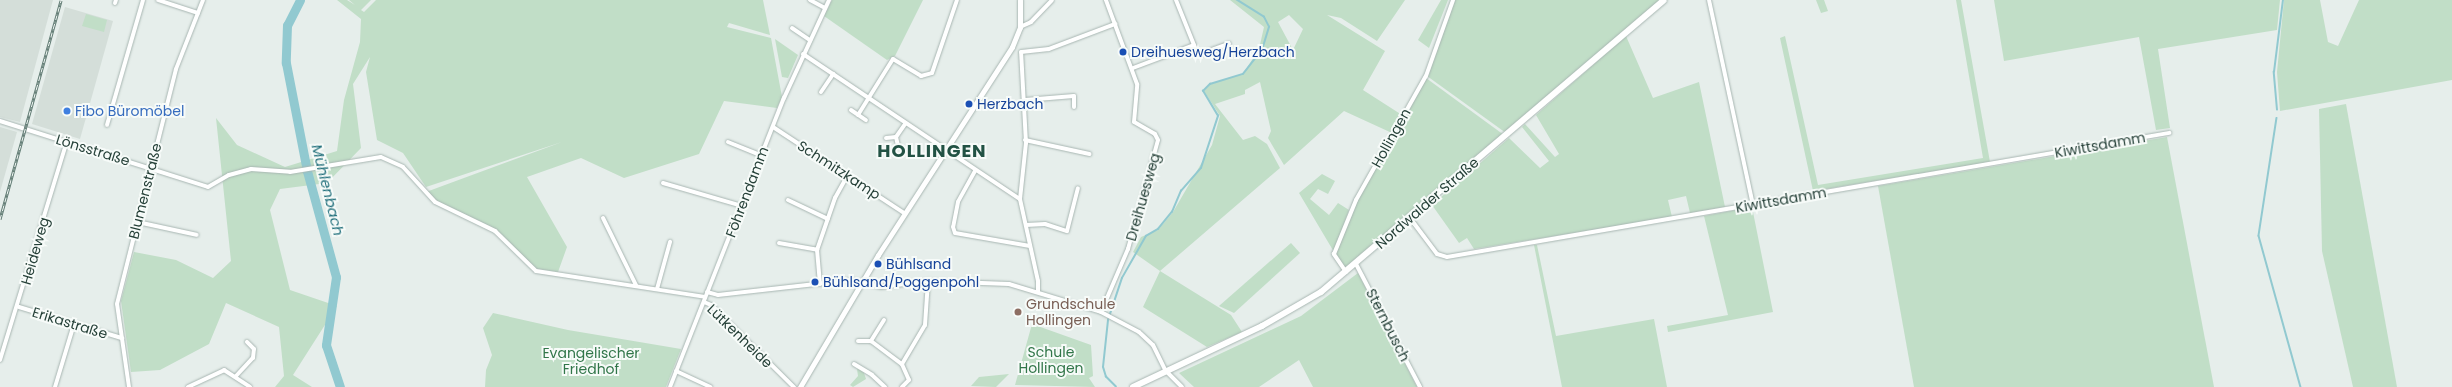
<!DOCTYPE html>
<html>
<head>
<meta charset="utf-8">
<style>
	body { margin:0 }
	#map { position:relative; width:2452px; height:387px; overflow:hidden; background:#e6eeeb; font-family:Poppins,sans-serif }
	div>[style] { position:absolute }
	[style*='--x'] { left:calc(var(--x)*1px); top:calc(var(--y)*1px); width:calc(var(--w)*1px); rotate:calc(var(--a)*1deg) }
	.built>* { inset:0; background:#d4ded9 }
	.green>* { inset:0; background:#c1dec7 }
	.stream>* { height:1.5px; margin:-0.75px; padding:0 0.75px; transform-origin:0.75px; border-radius:0.75px; background:#91c9d0 }
	.river>* { height:9px; margin:-4.5px; padding:0 4.5px; transform-origin:4.5px; border-radius:4.5px; background:#91c9d0 }
	.roads { filter:drop-shadow(0 0 1px #a8b6b2) drop-shadow(0 0 1px #a8b6b2) }
	.minor>* { height:4px; margin:-2px; padding:0 2px; transform-origin:2px; border-radius:2px; background:#fff }
	.tertiary>* { height:5px; margin:-2.5px; padding:0 2.5px; transform-origin:2.5px; border-radius:2.5px; background:#fff }
	.secondary>* { height:6px; margin:-3px; padding:0 3px; transform-origin:3px; border-radius:3px; background:#fff }
	.rail>* { height:3px; margin-top:-1.5px; transform-origin:0; background:repeating-linear-gradient(90deg,#f7fbf9 0 4.5px,#607b73 0 9px); box-sizing:border-box; border-block:1px solid #607b73 }
	.dots>* { width:11px; height:11px; translate:-50% -50%; box-sizing:border-box; border:2px solid #f7fbf9; border-radius:50% }
	span { translate:-50% -50%; white-space:nowrap; text-align:center; line-height:1.15; -webkit-text-stroke:4px #f7fbf9; paint-order:stroke }
	.transit-label { font-size:14px; color:#164399 }
	.left { translate:0 -50%; text-align:left }
	.shop-label { font-size:14px; color:#366cbe }
	.street-label { font-size:14px; color:#254038 }
	.education-label { font-size:14px; color:#785e54 }
	.park-label { font-size:14px; color:#317649 }
	.water-label { font-size:15px; color:#216f7b; font-style:italic }
	.district-label { font-size:18px; color:#225244; font-weight:700; letter-spacing:1px }
</style>
</head>
<body>
<div id="map">
	<div class="built">
		<div style="clip-path:polygon(0 0,53px 0,20px 122px,0 117px)"></div>
		<div style="clip-path:polygon(65px 7px,113px 21px,80px 139px,32px 124px)"></div>
		<div style="clip-path:polygon(0 127px,17px 132px,0 192px)"></div>
	</div>
	<div class="green">
		<div style="clip-path:polygon(337px 0,347px 0,355px 5px,349px 0,371px 0,361px 10px,364px 12px,376px 0,763px 0,770px 35px,729px 23px,727px 27px,771px 38px,782px 97px,777px 108px,724px 101px,699px 154px,624px 178px,581px 158px,527px 177px,567px 247px,558px 272px,537px 269px,495px 231px,436px 201px,426px 192px,562px 142px,426px 187px,403px 153px,377px 140px,366px 72px,370px 57px,353px 84px,361px 148px,327px 183px,280px 189px,270px 210px,290px 290px,337px 306px,293px 375px,312px 387px,275px 387px,284px 376px,279px 327px,226px 303px,209px 344px,160px 370px,131px 372px,121px 301px,134px 252px,176px 260px,213px 278px,231px 261px,216px 118px,237px 145px,285px 167px,337px 151px,344px 100px,360px 42px,361px 19px)"></div>
		<div style="clip-path:polygon(832px 0,923px 0,895px 56px,887px 60px,824px 16px)"></div>
		<div style="clip-path:polygon(evenodd,1230px 0,1405px 0,1377px 41px,1341px 18px,1327px 15px,1385px 51px,1363px 90px,1402px 115px,1392px 133px,1344px 111px,1284px 165px,1268px 138px,1271px 131px,1260px 82px,1245px 90px,1245px 94px,1215px 104px,1243px 140px,1255px 136px,1267px 144px,1280px 168px,1160px 271px,1231px 315px,1242px 332px,1207px 347px,1143px 307px,1160px 271px,1133px 252px,1141px 237px,1158px 230px,1173px 212px,1212px 145px,1220px 116px,1204px 91px,1211px 84px,1243px 74px,1259px 49px,1264px 27px,1230px 0,1289px 15px,1303px 29px,1293px 50px,1278px 22px,1289px 15px)"></div>
		<div style="clip-path:polygon(1441px 0,1448px 0,1429px 48px,1418px 40px)"></div>
		<div style="clip-path:polygon(1454px 0,1662px 0,1506px 133px,1427px 76px)"></div>
		<div style="clip-path:polygon(1816px 0,1824px 0,1828px 11px,1821px 13px)"></div>
		<div style="clip-path:polygon(1956px 0,1961px 0,1990px 162px,1813px 191px,1780px 38px,1785px 36px,1818px 185px,1983px 158px)"></div>
		<div style="clip-path:polygon(1994px 0,2280px 0,2277px 30px,2158px 49px,2170px 128px,2156px 130px,2139px 37px,2004px 61px)"></div>
		<div style="clip-path:polygon(2284px 0,2320px 0,2328px 42px,2338px 46px,2359px 0,2452px 0,2452px 80px,2280px 111px,2277px 72px)"></div>
		<div style="clip-path:polygon(86px 14px,107px 20px,104px 32px,82px 26px)"></div>
		<div style="clip-path:polygon(1626px 36px,1653px 98px,1699px 82px,1725px 207px,1690px 213px,1686px 196px,1668px 200px,1672px 217px,1474px 249px,1467px 238px,1459px 243px,1432px 205px,1509px 138px,1540px 168px,1549px 161px,1522px 127px,1525px 124px,1555px 157px,1559px 154px,1536px 115px)"></div>
		<div style="clip-path:polygon(775px 39px,798px 55px,788px 78px,782px 77px)"></div>
		<div style="clip-path:polygon(1426px 78px,1504px 135px,1346px 269px,1336px 254px,1357px 200px)"></div>
		<div style="clip-path:polygon(2346px 104px,2397px 387px,2353px 387px,2322px 251px,2319px 109px)"></div>
		<div style="clip-path:polygon(2167px 137px,2214px 387px,1914px 387px,1878px 186px)"></div>
		<div style="clip-path:polygon(1322px 174px,1335px 181px,1328px 194px,1318px 189px,1310px 199px,1329px 215px,1338px 203px,1349px 210px,1334px 252px,1299px 193px)"></div>
		<div style="clip-path:polygon(1752px 207px,1773px 312px,1668px 332px,1667px 326px,1728px 315px,1704px 216px)"></div>
		<div style="clip-path:polygon(1291px 243px,1300px 253px,1234px 313px,1219px 306px)"></div>
		<div style="clip-path:polygon(1534px 245px,1537px 245px,1556px 336px,1654px 319px,1667px 387px,1562px 387px)"></div>
		<div style="clip-path:polygon(1358px 273px,1417px 387px,1313px 387px,1299px 360px,1259px 387px,1194px 387px,1179px 373px,1301px 316px)"></div>
		<div style="clip-path:polygon(493px 313px,568px 330px,681px 349px,666px 387px,485px 387px,486px 370px,492px 355px,483px 328px)"></div>
		<div style="clip-path:polygon(1032px 324px,1091px 345px,1093px 376px,1089px 378px,1095px 387px,1015px 385px)"></div>
		<div style="clip-path:polygon(857px 369px,863px 370px,866px 379px,853px 387px,850px 385px,858px 376px)"></div>
		<div style="clip-path:polygon(1009px 374px,996px 387px,971px 386px,979px 377px)"></div>
	</div>
	<div class="stream">
		<div style="--x:2277;--y:110;--w:38;--a:-95"></div>
		<div style="--x:2274;--y:72;--w:73;--a:-82.9"></div>
		<div style="--x:2277;--y:118;--w:119;--a:98.7"></div>
		<div style="--x:2259;--y:236;--w:157;--a:74.5"></div>
		<div style="--x:1116;--y:387;--w:14;--a:-135"></div>
		<div style="--x:1106;--y:377;--w:10;--a:-107"></div>
		<div style="--x:1103;--y:367;--w:47;--a:-83.9"></div>
		<div style="--x:1108;--y:320;--w:44;--a:-71.6"></div>
		<div style="--x:1122;--y:278;--w:48;--a:-60.3"></div>
		<div style="--x:1146;--y:236;--w:14;--a:-30"></div>
		<div style="--x:1158;--y:229;--w:22;--a:-51"></div>
		<div style="--x:1172;--y:212;--w:23;--a:-67"></div>
		<div style="--x:1181;--y:191;--w:30;--a:-49"></div>
		<div style="--x:1201;--y:168;--w:55;--a:-71.9"></div>
		<div style="--x:1218;--y:116;--w:29;--a:-121"></div>
		<div style="--x:1203;--y:91;--w:10;--a:-45"></div>
		<div style="--x:1210;--y:84;--w:34;--a:-17"></div>
		<div style="--x:1243;--y:74;--w:31;--a:-52"></div>
		<div style="--x:1262;--y:50;--w:24;--a:-73"></div>
		<div style="--x:1269;--y:27;--w:11;--a:-117"></div>
		<div style="--x:1264;--y:17;--w:32;--a:-148"></div>
	</div>
	<div class="river">
		<div style="--x:300;--y:0;--w:28;--a:117"></div>
		<div style="--x:287;--y:25;--w:38;--a:92"></div>
		<div style="--x:286;--y:63;--w:110;--a:79"></div>
		<div style="--x:307;--y:171;--w:110;--a:74.7"></div>
		<div style="--x:336;--y:277;--w:69;--a:98.4"></div>
		<div style="--x:326;--y:345;--w:44;--a:71.6"></div>
	</div>
	<div class="roads">
		<div class="minor">
			<div style="--x:158;--y:0;--w:42;--a:18"></div>
			<div style="--x:810;--y:0;--w:17;--a:28"></div>
			<div style="--x:1176;--y:0;--w:59;--a:68.2"></div>
			<div style="--x:1198;--y:55;--w:33;--a:-20"></div>
			<div style="--x:1709;--y:0;--w:210;--a:77.9"></div>
			<div style="--x:115;--y:3;--w:3;--a:-72"></div>
			<div style="--x:1020;--y:27;--w:12;--a:-24"></div>
			<div style="--x:1031;--y:22;--w:30;--a:-46"></div>
			<div style="--x:792;--y:28;--w:22;--a:34"></div>
			<div style="--x:803;--y:54;--w:261;--a:33.8"></div>
			<div style="--x:1133;--y:68;--w:65;--a:-20.7"></div>
			<div style="--x:821;--y:92;--w:22;--a:-56"></div>
			<div style="--x:1025;--y:100;--w:49;--a:-4.7"></div>
			<div style="--x:1074;--y:96;--w:11;--a:90"></div>
			<div style="--x:851;--y:110;--w:18;--a:34"></div>
			<div style="--x:858;--y:115;--w:66;--a:-58"></div>
			<div style="--x:893;--y:59;--w:33;--a:31"></div>
			<div style="--x:921;--y:76;--w:11;--a:-15"></div>
			<div style="--x:932;--y:73;--w:77;--a:-71.1"></div>
			<div style="--x:0;--y:121;--w:218;--a:17.6"></div>
			<div style="--x:208;--y:187;--w:24;--a:-30"></div>
			<div style="--x:229;--y:175;--w:23;--a:-15"></div>
			<div style="--x:251;--y:169;--w:39;--a:4"></div>
			<div style="--x:290;--y:172;--w:92;--a:-9.4"></div>
			<div style="--x:381;--y:157;--w:24;--a:24"></div>
			<div style="--x:403;--y:167;--w:47;--a:47.6"></div>
			<div style="--x:435;--y:202;--w:67;--a:25.8"></div>
			<div style="--x:495;--y:231;--w:57;--a:44.3"></div>
			<div style="--x:536;--y:271;--w:171;--a:8.7"></div>
			<div style="--x:107;--y:125;--w:130;--a:-73.9"></div>
			<div style="--x:773;--y:127;--w:157;--a:33.3"></div>
			<div style="--x:896;--y:137;--w:16;--a:-55"></div>
			<div style="--x:886;--y:138;--w:10;--a:-6"></div>
			<div style="--x:896;--y:137;--w:9;--a:77"></div>
			<div style="--x:1025;--y:140;--w:66;--a:12.3"></div>
			<div style="--x:728;--y:142;--w:37;--a:22"></div>
			<div style="--x:975;--y:171;--w:35;--a:119"></div>
			<div style="--x:958;--y:202;--w:25;--a:101"></div>
			<div style="--x:953;--y:227;--w:6;--a:72"></div>
			<div style="--x:955;--y:233;--w:76;--a:9.8"></div>
			<div style="--x:663;--y:183;--w:82;--a:16.2"></div>
			<div style="--x:788;--y:200;--w:44;--a:25.4"></div>
			<div style="--x:603;--y:218;--w:75;--a:63.8"></div>
			<div style="--x:1410;--y:218;--w:45;--a:53.1"></div>
			<div style="--x:1437;--y:254;--w:10;--a:17"></div>
			<div style="--x:1447;--y:257;--w:733;--a:-9.75"></div>
			<div style="--x:137;--y:222;--w:61;--a:12.2"></div>
			<div style="--x:1026;--y:225;--w:19;--a:-3"></div>
			<div style="--x:1045;--y:224;--w:23;--a:18"></div>
			<div style="--x:1067;--y:231;--w:44;--a:-75.7"></div>
			<div style="--x:779;--y:243;--w:39;--a:10"></div>
			<div style="--x:1356;--y:264;--w:139;--a:62.5"></div>
			<div style="--x:1346;--y:272;--w:22;--a:-124"></div>
			<div style="--x:1334;--y:254;--w:58;--a:-67.8"></div>
			<div style="--x:1356;--y:200;--w:142;--a:-60.6"></div>
			<div style="--x:1426;--y:76;--w:81;--a:-70.4"></div>
			<div style="--x:820;--y:284;--w:34;--a:-95"></div>
			<div style="--x:817;--y:250;--w:55;--a:-70.9"></div>
			<div style="--x:835;--y:198;--w:25;--a:-61"></div>
			<div style="--x:657;--y:289;--w:49;--a:-74.5"></div>
			<div style="--x:707;--y:292;--w:11;--a:15"></div>
			<div style="--x:718;--y:295;--w:134;--a:-6.4"></div>
			<div style="--x:851;--y:280;--w:31;--a:13"></div>
			<div style="--x:881;--y:287;--w:47;--a:-7.3"></div>
			<div style="--x:928;--y:281;--w:81;--a:2.1"></div>
			<div style="--x:1009;--y:284;--w:96;--a:16.9"></div>
			<div style="--x:1101;--y:312;--w:43;--a:27.8"></div>
			<div style="--x:1139;--y:332;--w:19;--a:43"></div>
			<div style="--x:1153;--y:345;--w:28;--a:64"></div>
			<div style="--x:1165;--y:370;--w:24;--a:45"></div>
			<div style="--x:1038;--y:292;--w:11;--a:-90"></div>
			<div style="--x:1038;--y:281;--w:84;--a:-102.4"></div>
			<div style="--x:1020;--y:199;--w:56;--a:-83.9"></div>
			<div style="--x:1026;--y:143;--w:91;--a:-93.1"></div>
			<div style="--x:1021;--y:52;--w:28;--a:-6"></div>
			<div style="--x:1049;--y:49;--w:71;--a:-20.7"></div>
			<div style="--x:704;--y:302;--w:8;--a:23"></div>
			<div style="--x:711;--y:305;--w:117;--a:44.7"></div>
			<div style="--x:19;--y:307;--w:108;--a:16.8"></div>
			<div style="--x:1101;--y:312;--w:69;--a:-66.8"></div>
			<div style="--x:1128;--y:249;--w:113;--a:-74.6"></div>
			<div style="--x:1158;--y:140;--w:7;--a:-117"></div>
			<div style="--x:1155;--y:134;--w:24;--a:-150"></div>
			<div style="--x:1134;--y:122;--w:38;--a:-85"></div>
			<div style="--x:1137;--y:84;--w:90;--a:-110.3"></div>
			<div style="--x:884;--y:320;--w:25;--a:122"></div>
			<div style="--x:871;--y:341;--w:39;--a:37"></div>
			<div style="--x:858;--y:341;--w:13;--a:0"></div>
			<div style="--x:0;--y:360;--w:229;--a:-73"></div>
			<div style="--x:854;--y:364;--w:21;--a:31"></div>
			<div style="--x:872;--y:375;--w:18;--a:43"></div>
			<div style="--x:676;--y:371;--w:38;--a:25"></div>
			<div style="--x:236;--y:376;--w:25;--a:-47"></div>
			<div style="--x:253;--y:358;--w:9;--a:-84"></div>
			<div style="--x:254;--y:349;--w:10;--a:-135"></div>
			<div style="--x:55;--y:387;--w:66;--a:-73.2"></div>
			<div style="--x:129;--y:387;--w:84;--a:-98.2"></div>
			<div style="--x:117;--y:304;--w:242;--a:-75.9"></div>
			<div style="--x:176;--y:69;--w:74;--a:-68.6"></div>
			<div style="--x:188;--y:387;--w:40;--a:-25"></div>
			<div style="--x:224;--y:370;--w:31;--a:33"></div>
			<div style="--x:670;--y:387;--w:311;--a:-68.5"></div>
			<div style="--x:784;--y:98;--w:108;--a:-65.3"></div>
			<div style="--x:902;--y:387;--w:10;--a:-45"></div>
			<div style="--x:909;--y:380;--w:17;--a:-114"></div>
			<div style="--x:902;--y:364;--w:45;--a:-59.5"></div>
			<div style="--x:925;--y:325;--w:44;--a:-86.1"></div>
		</div>
		<div class="tertiary">
			<div style="--x:800;--y:387;--w:153;--a:-59.4"></div>
			<div style="--x:878;--y:255;--w:247;--a:-57.2"></div>
			<div style="--x:1012;--y:47;--w:22;--a:-68"></div>
			<div style="--x:1020;--y:27;--w:27;--a:-90"></div>
		</div>
		<div class="secondary">
			<div style="--x:1133;--y:387;--w:143;--a:-25.3"></div>
			<div style="--x:1262;--y:326;--w:68;--a:-30"></div>
			<div style="--x:1321;--y:292;--w:450;--a:-40.4"></div>
		</div>
	</div>
	<div class="rail">
		<div style="--x:0;--y:219;--w:227;--a:-74.4"></div>
	</div>
	<div class="dots">
		<div style="left:1123px;top:52px;background:#1a4fb4"></div>
		<div style="left:969px;top:104px;background:#1a4fb4"></div>
		<div style="left:67px;top:111px;background:#3f7fe0"></div>
		<div style="left:878px;top:264px;background:#1a4fb4"></div>
		<div style="left:815px;top:282px;background:#1a4fb4"></div>
		<div style="left:1018px;top:312px;background:#8d6e63"></div>
	</div>
	<div class="transit-label">
		<span class="left" style="left:1131px;top:52px">Dreihuesweg/Herzbach</span>
		<span class="left" style="left:977px;top:104px">Herzbach</span>
		<span class="left" style="left:886px;top:264px">Bühlsand</span>
		<span class="left" style="left:823px;top:282px">Bühlsand/Poggenpohl</span>
	</div>
	<div class="shop-label">
		<span class="left" style="left:75px;top:111px">Fibo Büromöbel</span>
	</div>
	<div class="street-label">
		<span style="left:1391px;top:138px;rotate:-61deg">Hollingen</span>
		<span style="left:2100px;top:145px;rotate:-10deg">Kiwittsdamm</span>
		<span style="left:93px;top:150px;rotate:17deg">Lönsstraße</span>
		<span style="left:839px;top:170px;rotate:33deg">Schmitzkamp</span>
		<span style="left:145px;top:191px;rotate:-76deg">Blumenstraße</span>
		<span style="left:747px;top:192px;rotate:-69deg">Föhrendamm</span>
		<span style="left:1143px;top:197px;rotate:-74deg">Dreihuesweg</span>
		<span style="left:1781px;top:200px;rotate:-10deg">Kiwittsdamm</span>
		<span style="left:1427px;top:203px;rotate:-41deg">Nordwalder Straße</span>
		<span style="left:35px;top:251px;rotate:-74deg">Heideweg</span>
		<span style="left:70px;top:323px;rotate:17deg">Erikastraße</span>
		<span style="left:1388px;top:325px;rotate:63deg">Sternbusch</span>
		<span style="left:740px;top:336px;rotate:44deg">Lütkenheide</span>
	</div>
	<div class="education-label">
		<span class="left" style="left:1026px;top:312px">Grundschule<br>Hollingen</span>
	</div>
	<div class="park-label">
		<span style="left:1051px;top:360px">Schule<br>Hollingen</span>
		<span style="left:591px;top:361px">Evangelischer<br>Friedhof</span>
	</div>
	<div class="water-label">
		<span style="left:328px;top:190px;rotate:76deg">Mühlenbach</span>
	</div>
	<div class="district-label">
		<span style="left:932px;top:151px">HOLLINGEN</span>
	</div>
</div>
</body>
</html>
